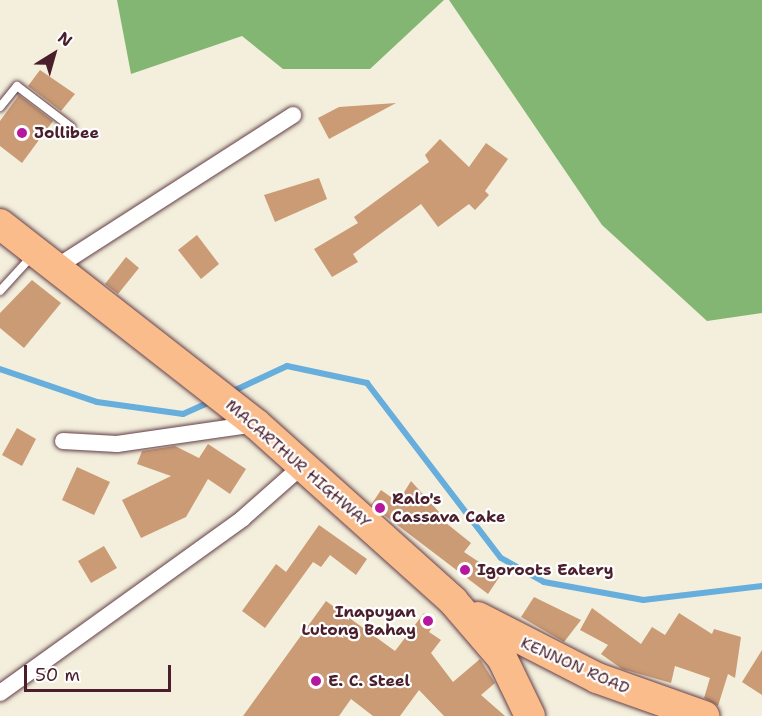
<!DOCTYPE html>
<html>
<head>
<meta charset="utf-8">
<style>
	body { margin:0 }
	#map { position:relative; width:762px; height:716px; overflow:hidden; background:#f3efdc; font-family:"Shantell Sans",sans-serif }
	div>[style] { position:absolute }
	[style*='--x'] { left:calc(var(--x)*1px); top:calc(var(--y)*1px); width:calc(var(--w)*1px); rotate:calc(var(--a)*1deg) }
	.forest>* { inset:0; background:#83b672 }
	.stream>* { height:6px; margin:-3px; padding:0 3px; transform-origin:3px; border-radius:3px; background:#67aedd }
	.building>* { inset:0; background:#ca9b75 }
	.roads { filter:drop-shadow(0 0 2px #633e46) drop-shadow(0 0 2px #633e46) }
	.lane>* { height:8px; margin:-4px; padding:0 4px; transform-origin:4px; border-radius:4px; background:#fff }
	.street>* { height:16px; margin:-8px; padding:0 8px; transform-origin:8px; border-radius:8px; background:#fff }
	.highway>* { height:30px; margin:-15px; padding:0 15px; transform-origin:15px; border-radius:15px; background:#fabc8b }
	.dots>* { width:16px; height:16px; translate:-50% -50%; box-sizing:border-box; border:3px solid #fff; border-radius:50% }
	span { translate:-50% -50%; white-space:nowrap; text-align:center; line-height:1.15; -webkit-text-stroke:4.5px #fff; paint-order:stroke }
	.poi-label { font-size:16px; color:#4a1f2b; font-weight:700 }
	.left { translate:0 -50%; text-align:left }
	.right { translate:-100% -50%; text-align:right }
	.street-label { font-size:16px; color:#4a1f2b }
	.north { position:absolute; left:24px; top:24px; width:60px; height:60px; -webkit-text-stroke:4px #fff; paint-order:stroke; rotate:37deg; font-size:16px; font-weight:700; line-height:24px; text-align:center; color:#4a1f2b }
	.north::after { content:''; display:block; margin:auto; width:21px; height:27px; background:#4a1f2b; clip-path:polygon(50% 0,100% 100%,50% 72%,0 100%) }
	.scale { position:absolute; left:24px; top:665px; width:147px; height:27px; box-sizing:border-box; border:3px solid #4a1f2b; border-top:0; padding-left:8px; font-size:18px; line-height:21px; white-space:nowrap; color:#4a1f2b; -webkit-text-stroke:4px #fff; paint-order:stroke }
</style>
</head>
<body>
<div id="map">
	<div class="forest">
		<div style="clip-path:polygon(117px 0,444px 0,370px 69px,283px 69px,242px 36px,131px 74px)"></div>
		<div style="clip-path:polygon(449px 0,762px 0,762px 313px,707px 321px,602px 225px)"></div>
	</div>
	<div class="stream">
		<div style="--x:0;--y:369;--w:102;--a:18.8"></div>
		<div style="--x:97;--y:402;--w:87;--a:7.9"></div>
		<div style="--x:183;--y:414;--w:32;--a:-24"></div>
		<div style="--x:229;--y:393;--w:64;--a:-25"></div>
		<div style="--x:287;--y:366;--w:82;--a:12"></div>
		<div style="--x:367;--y:383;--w:220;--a:52.6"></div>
		<div style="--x:501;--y:558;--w:49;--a:29.2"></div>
		<div style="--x:544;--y:582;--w:101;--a:10.3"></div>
		<div style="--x:643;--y:600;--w:120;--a:-6.7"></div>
	</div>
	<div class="building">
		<div style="clip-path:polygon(40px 70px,75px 94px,61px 111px,28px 86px)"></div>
		<div style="clip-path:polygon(19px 95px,53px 121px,22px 163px,0 146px,0 121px)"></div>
		<div style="clip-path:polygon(396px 103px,329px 139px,318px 118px,339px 107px)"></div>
		<div style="clip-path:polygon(440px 139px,469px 167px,486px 143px,508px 159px,485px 191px,489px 195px,475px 210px,469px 204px,438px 227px,421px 204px,353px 254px,358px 262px,332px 277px,314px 249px,358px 223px,354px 217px,429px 162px,425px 155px)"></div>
		<div style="clip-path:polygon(319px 178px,327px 199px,275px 222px,264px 195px)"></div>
		<div style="clip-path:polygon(197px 235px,219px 264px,201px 279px,178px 250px)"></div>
		<div style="clip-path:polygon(126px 257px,139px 268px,118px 294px,105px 284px)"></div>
		<div style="clip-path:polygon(32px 280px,61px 303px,24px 348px,0 328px,0 313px)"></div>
		<div style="clip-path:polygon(17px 428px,36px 439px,22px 466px,2px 455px)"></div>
		<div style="clip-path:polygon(208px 444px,246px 469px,230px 494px,208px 479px,186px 517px,141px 538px,122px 500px,171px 476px,137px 464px,142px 451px,175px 446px,199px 458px)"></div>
		<div style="clip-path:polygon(77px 467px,110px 482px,94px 515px,62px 500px)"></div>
		<div style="clip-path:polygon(411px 481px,439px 512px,436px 515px,471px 543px,464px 552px,500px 576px,488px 594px,371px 505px,381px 490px,398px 502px)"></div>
		<div style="clip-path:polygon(319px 525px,367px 559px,356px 575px,330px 555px,321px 567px,313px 562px,265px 628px,242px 611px,276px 564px,286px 572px)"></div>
		<div style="clip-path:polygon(104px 546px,117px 568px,91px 583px,78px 561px)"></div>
		<div style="clip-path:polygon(534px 597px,581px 620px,564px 642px,521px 617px)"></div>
		<div style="clip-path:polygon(326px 601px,395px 651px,424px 613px,436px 622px,429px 632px,441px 640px,431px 653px,453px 682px,480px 659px,495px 683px,481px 695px,505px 716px,444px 716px,419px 690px,400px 716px,373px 716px,351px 699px,339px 716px,243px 716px)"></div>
		<div style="clip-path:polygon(592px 608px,641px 644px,652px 627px,665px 635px,679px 613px,712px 634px,714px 629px,741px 637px,735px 678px,728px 674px,718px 706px,704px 698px,710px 678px,675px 666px,671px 683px,622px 669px,601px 654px,608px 645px,580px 630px)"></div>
		<div style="clip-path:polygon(762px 650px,762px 695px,742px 682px)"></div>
	</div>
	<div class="roads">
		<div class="lane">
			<div style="--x:0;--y:107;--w:27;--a:-51"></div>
			<div style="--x:17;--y:86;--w:68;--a:37.2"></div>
			<div style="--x:0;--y:291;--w:47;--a:-47.6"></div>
		</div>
		<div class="street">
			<div style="--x:55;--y:268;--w:283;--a:-32.7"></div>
			<div style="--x:63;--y:441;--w:54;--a:3.2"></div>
			<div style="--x:117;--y:444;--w:140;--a:-8.2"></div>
			<div style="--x:0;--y:693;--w:298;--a:-35.7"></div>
			<div style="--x:242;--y:519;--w:80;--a:-41.5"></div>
		</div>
		<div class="highway">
			<div style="--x:0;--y:224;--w:325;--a:38"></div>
			<div style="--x:256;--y:424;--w:265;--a:41.9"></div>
			<div style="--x:453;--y:601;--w:75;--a:49.3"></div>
			<div style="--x:502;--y:658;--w:64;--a:64.2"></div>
			<div style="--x:478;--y:617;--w:134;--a:27.1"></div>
			<div style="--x:597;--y:678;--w:114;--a:19.6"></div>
		</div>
	</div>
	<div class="dots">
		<div style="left:22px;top:133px;background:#b5179e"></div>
		<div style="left:380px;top:508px;background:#b5179e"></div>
		<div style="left:465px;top:570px;background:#b5179e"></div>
		<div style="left:428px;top:621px;background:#b5179e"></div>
		<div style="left:316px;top:681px;background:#b5179e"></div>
	</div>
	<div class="poi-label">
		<span class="left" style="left:34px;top:133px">Jollibee</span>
		<span class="left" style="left:392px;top:508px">Ralo's<br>Cassava Cake</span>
		<span class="left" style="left:477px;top:570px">Igoroots Eatery</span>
		<span class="right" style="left:416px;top:621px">Inapuyan<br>Lutong Bahay</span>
		<span class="left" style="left:328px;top:681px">E. C. Steel</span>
	</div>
	<div class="street-label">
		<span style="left:298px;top:464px;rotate:41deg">MACARTHUR HIGHWAY</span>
		<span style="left:575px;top:666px;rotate:24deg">KENNON ROAD</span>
	</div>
	<div class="north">N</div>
	<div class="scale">50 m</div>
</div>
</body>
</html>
